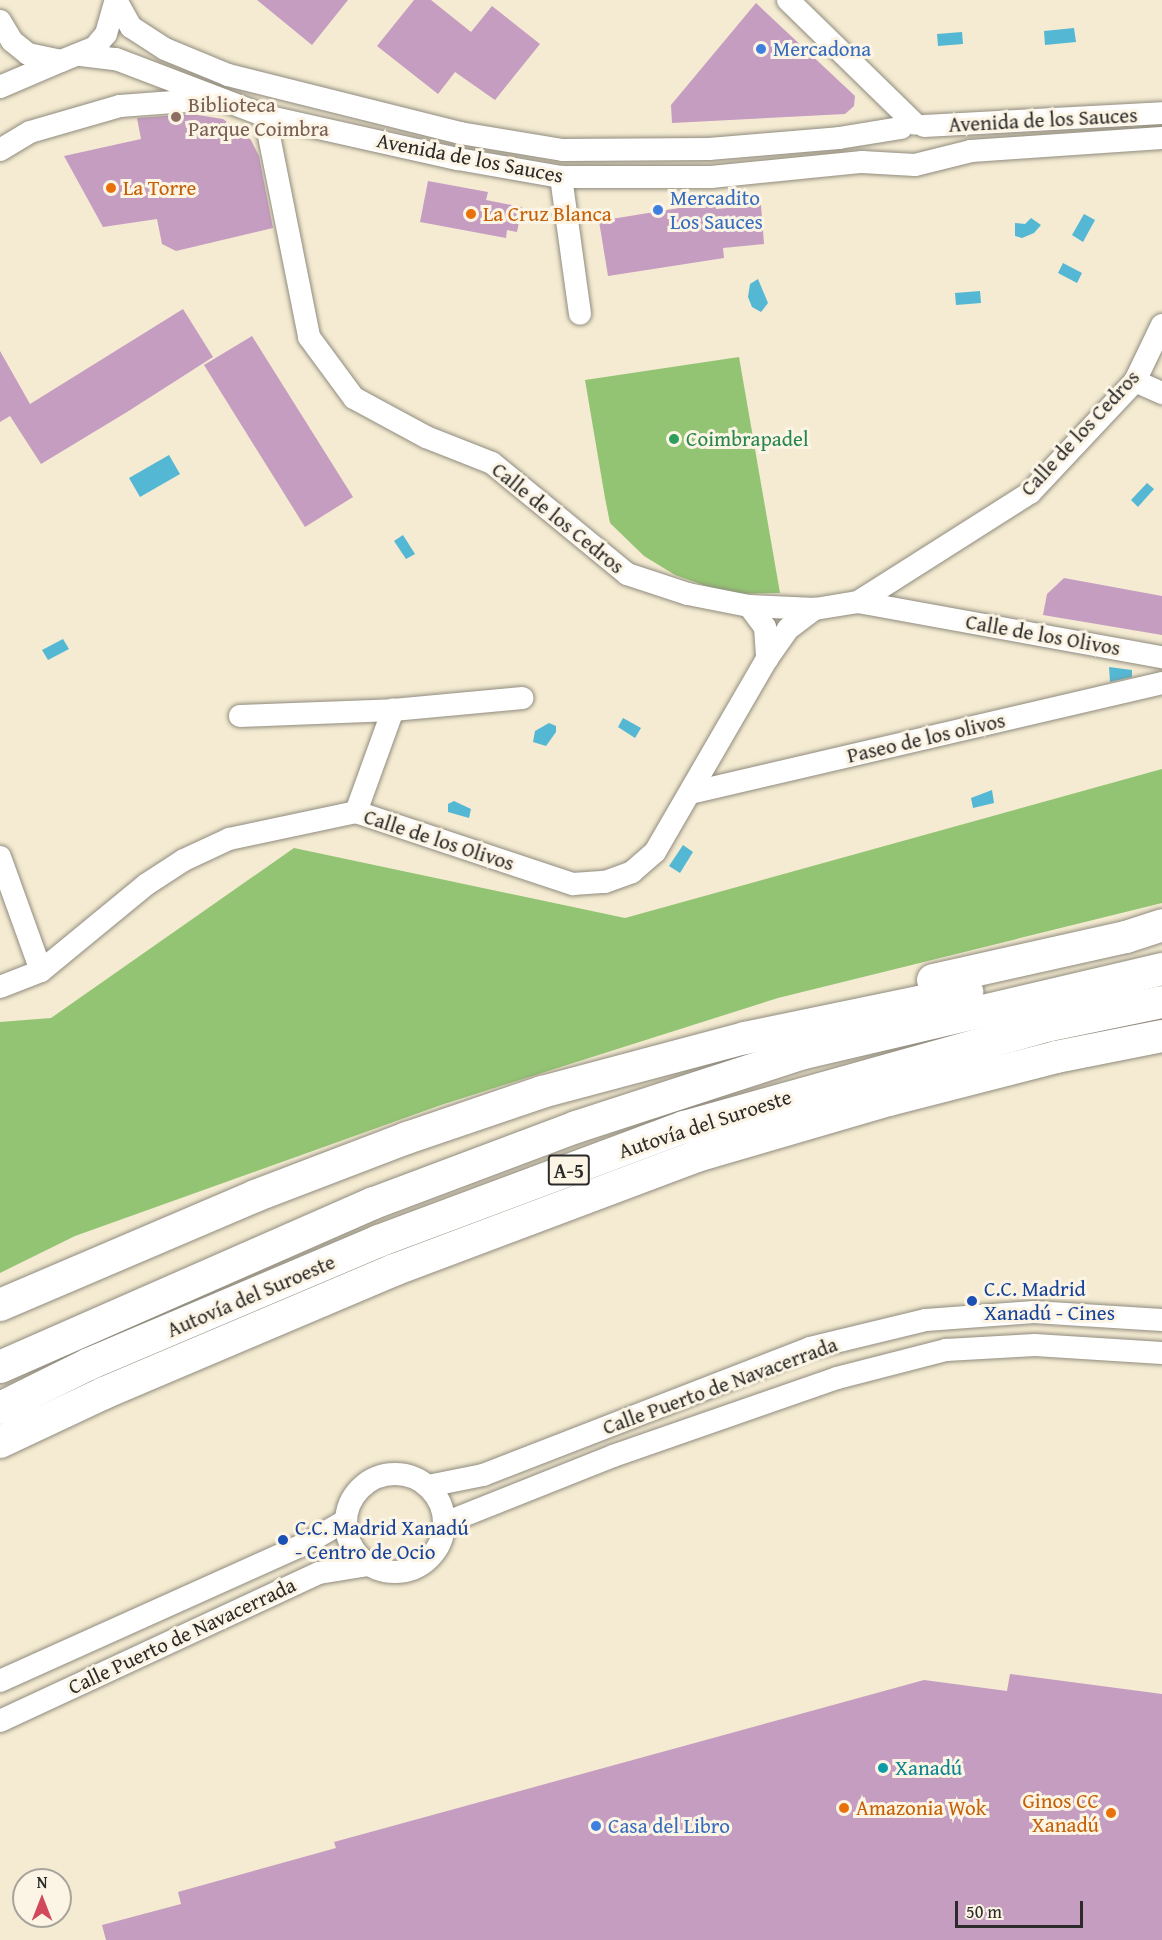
<!DOCTYPE html>
<html>
<head>
<meta charset="utf-8">
<style>
	body { margin:0 }
	#map { position:relative; width:1162px; height:1940px; overflow:hidden; background:#f4ebd2; font-family:"Gentium Book Plus",serif }
	div>[style] { position:absolute }
	[style*='--x'] { left:calc(var(--x)*1px); top:calc(var(--y)*1px); width:calc(var(--w)*1px); rotate:calc(var(--a)*1deg) }
	.green>* { inset:0; background:#93c473 }
	.water>* { inset:0; background:#54b7d3 }
	.building>* { inset:0; background:#c59dc0 }
	.roads { filter:drop-shadow(0 0 2px #908b7e) drop-shadow(0 0 2px #908b7e) }
	.minor>* { height:22px; margin:-11px; padding:0 11px; transform-origin:11px; border-radius:11px; background:#fff }
	.minor>.ring { margin:-11px; padding:0; box-sizing:content-box; background:none; border:22px solid #fff; border-radius:50% }
	.highway>* { height:32px; margin:-16px; padding:0 16px; transform-origin:16px; border-radius:16px; background:#fff }
	.dots>* { width:16px; height:16px; translate:-50% -50%; box-sizing:border-box; border:3px solid #fcf5e5; border-radius:50% }
	span { translate:-50% -50%; white-space:nowrap; text-align:center; line-height:1.15; -webkit-text-stroke:6px #fcf5e5; paint-order:stroke }
	.shield-label span { padding:2px 4px; background:#fcf5e5; border:2px solid; border-radius:4px; -webkit-text-stroke-width:0 }
	.shield-label { font-size:20px; color:#2b2b2b; font-weight:700 }
	.shop-label { font-size:21px; color:#366cbe }
	.left { translate:0 -50%; text-align:left }
	.education-label { font-size:21px; color:#785e54 }
	.street-label { font-size:21px; color:#2b2b2b }
	.food-label { font-size:21px; color:#c56008 }
	.right { translate:-100% -50%; text-align:right }
	.leisure-label { font-size:21px; color:#27864d }
	.transit-label { font-size:21px; color:#164399 }
	.culture-label { font-size:21px; color:#0d838f }
	.north { position:absolute; left:12px; top:1868px; width:60px; height:60px; box-sizing:border-box; background:#fcf5e5; border:2px solid #a8a49b; border-radius:50%; rotate:0deg; font-size:16px; font-weight:700; line-height:24px; text-align:center; color:#2b2b2b }
	.north::after { content:''; display:block; margin:auto; width:21px; height:27px; background:#d1495b; clip-path:polygon(50% 0,100% 100%,50% 72%,0 100%) }
	.scale { position:absolute; left:955px; top:1901px; width:128px; height:27px; box-sizing:border-box; border:3px solid #2b2b2b; border-top:0; padding-left:8px; font-size:18px; line-height:21px; white-space:nowrap; color:#2b2b2b; -webkit-text-stroke:4px #fcf5e5; paint-order:stroke }
</style>
</head>
<body>
<div id="map">
	<div class="green">
		<div style="clip-path:polygon(739px 357px,780px 593px,729px 594px,675px 575px,644px 556px,610px 523px,605px 498px,585px 380px)"></div>
		<div style="clip-path:polygon(1162px 769px,1162px 903px,778px 998px,441px 1105px,75px 1236px,0 1273px,0 1022px,51px 1018px,294px 848px,625px 918px)"></div>
	</div>
	<div class="water">
		<div style="clip-path:polygon(1074px 28px,1076px 42px,1045px 45px,1044px 31px)"></div>
		<div style="clip-path:polygon(962px 32px,963px 44px,938px 46px,937px 34px)"></div>
		<div style="clip-path:polygon(1084px 214px,1095px 220px,1083px 242px,1072px 235px)"></div>
		<div style="clip-path:polygon(1031px 218px,1041px 225px,1034px 233px,1022px 238px,1015px 236px,1015px 223px,1025px 224px)"></div>
		<div style="clip-path:polygon(1063px 263px,1082px 273px,1077px 283px,1058px 273px)"></div>
		<div style="clip-path:polygon(758px 279px,768px 303px,761px 312px,752px 307px,748px 297px,750px 284px)"></div>
		<div style="clip-path:polygon(980px 291px,981px 303px,956px 305px,955px 293px)"></div>
		<div style="clip-path:polygon(169px 455px,180px 474px,140px 497px,129px 478px)"></div>
		<div style="clip-path:polygon(1147px 483px,1154px 489px,1138px 507px,1131px 500px)"></div>
		<div style="clip-path:polygon(403px 535px,415px 554px,406px 559px,394px 541px)"></div>
		<div style="clip-path:polygon(63px 639px,69px 649px,48px 660px,42px 650px)"></div>
		<div style="clip-path:polygon(1109px 667px,1132px 670px,1132px 677px,1110px 682px)"></div>
		<div style="clip-path:polygon(623px 718px,641px 728px,635px 738px,618px 727px)"></div>
		<div style="clip-path:polygon(549px 723px,556px 726px,556px 732px,546px 746px,533px 742px,535px 731px)"></div>
		<div style="clip-path:polygon(992px 790px,994px 803px,973px 808px,971px 798px)"></div>
		<div style="clip-path:polygon(454px 801px,471px 809px,469px 818px,448px 812px,448px 804px)"></div>
		<div style="clip-path:polygon(683px 845px,693px 852px,680px 873px,669px 866px)"></div>
	</div>
	<div class="building">
		<div style="clip-path:polygon(257px 0,348px 0,312px 45px)"></div>
		<div style="clip-path:polygon(414px 0,431px 0,471px 32px,492px 6px,540px 44px,495px 100px,455px 72px,438px 94px,377px 46px)"></div>
		<div style="clip-path:polygon(756px 3px,855px 96px,854px 106px,845px 114px,672px 123px,671px 105px)"></div>
		<div style="clip-path:polygon(191px 114px,223px 119px,251px 140px,259px 156px,273px 228px,176px 251px,162px 244px,157px 219px,103px 227px,64px 156px,141px 139px,137px 118px)"></div>
		<div style="clip-path:polygon(428px 181px,488px 192px,486px 200px,522px 207px,517px 232px,507px 230px,506px 238px,420px 222px)"></div>
		<div style="clip-path:polygon(716px 202px,716px 209px,761px 205px,764px 244px,723px 248px,724px 258px,608px 276px,599px 221px)"></div>
		<div style="clip-path:polygon(183px 309px,213px 357px,127px 412px,41px 464px,10px 416px,0 422px,0 351px,30px 404px)"></div>
		<div style="clip-path:polygon(252px 336px,353px 497px,305px 527px,204px 365px)"></div>
		<div style="clip-path:polygon(1064px 578px,1162px 596px,1162px 635px,1043px 615px,1047px 594px)"></div>
		<div style="clip-path:polygon(1010px 1674px,1162px 1694px,1162px 1940px,106px 1940px,102px 1925px,181px 1904px,178px 1892px,336px 1848px,334px 1842px,924px 1680px,1007px 1691px)"></div>
	</div>
	<div class="roads">
		<div class="minor">
			<div style="--x:116;--y:0;--w:31;--a:61"></div>
			<div style="--x:131;--y:27;--w:40;--a:32.9"></div>
			<div style="--x:165;--y:49;--w:68;--a:22.4"></div>
			<div style="--x:228;--y:75;--w:239;--a:14"></div>
			<div style="--x:460;--y:133;--w:104;--a:9.4"></div>
			<div style="--x:563;--y:150;--w:146;--a:-0.4"></div>
			<div style="--x:709;--y:149;--w:130;--a:-4.8"></div>
			<div style="--x:839;--y:138;--w:63;--a:-9.2"></div>
			<div style="--x:788;--y:0;--w:177;--a:44.3"></div>
			<div style="--x:0;--y:21;--w:23;--a:59"></div>
			<div style="--x:12;--y:41;--w:21;--a:39"></div>
			<div style="--x:28;--y:54;--w:34;--a:12"></div>
			<div style="--x:61;--y:61;--w:37;--a:-22"></div>
			<div style="--x:95;--y:47;--w:17;--a:-50"></div>
			<div style="--x:106;--y:34;--w:35;--a:-74"></div>
			<div style="--x:81;--y:55;--w:35;--a:7"></div>
			<div style="--x:116;--y:59;--w:160;--a:20.9"></div>
			<div style="--x:265;--y:116;--w:198;--a:12.6"></div>
			<div style="--x:458;--y:159;--w:105;--a:9.9"></div>
			<div style="--x:561;--y:177;--w:150;--a:0"></div>
			<div style="--x:711;--y:177;--w:152;--a:-5.7"></div>
			<div style="--x:862;--y:162;--w:53;--a:3.2"></div>
			<div style="--x:915;--y:165;--w:58;--a:-14"></div>
			<div style="--x:971;--y:151;--w:191;--a:-3.9"></div>
			<div style="--x:0;--y:87;--w:64;--a:-23"></div>
			<div style="--x:265;--y:116;--w:225;--a:78.7"></div>
			<div style="--x:309;--y:337;--w:76;--a:53.6"></div>
			<div style="--x:354;--y:398;--w:82;--a:28.4"></div>
			<div style="--x:426;--y:437;--w:71;--a:21.5"></div>
			<div style="--x:492;--y:463;--w:175;--a:39.4"></div>
			<div style="--x:627;--y:574;--w:64;--a:18.2"></div>
			<div style="--x:688;--y:594;--w:62;--a:11.1"></div>
			<div style="--x:749;--y:606;--w:26;--a:53"></div>
			<div style="--x:765;--y:627;--w:32;--a:86"></div>
			<div style="--x:924;--y:126;--w:238;--a:-3.1"></div>
			<div style="--x:0;--y:150;--w:35;--a:-31"></div>
			<div style="--x:30;--y:132;--w:94;--a:-16.1"></div>
			<div style="--x:120;--y:106;--w:93;--a:-4.3"></div>
			<div style="--x:561;--y:177;--w:138;--a:82.1"></div>
			<div style="--x:1135;--y:381;--w:30;--a:24"></div>
			<div style="--x:858;--y:602;--w:309;--a:10.3"></div>
			<div style="--x:749;--y:606;--w:66;--a:2.6"></div>
			<div style="--x:240;--y:716;--w:153;--a:-2.2"></div>
			<div style="--x:393;--y:710;--w:130;--a:-5.3"></div>
			<div style="--x:690;--y:793;--w:485;--a:-13.1"></div>
			<div style="--x:356;--y:812;--w:109;--a:-70.1"></div>
			<div style="--x:0;--y:857;--w:121;--a:70.2"></div>
			<div style="--x:0;--y:987;--w:44;--a:-21.3"></div>
			<div style="--x:41;--y:971;--w:137;--a:-39.4"></div>
			<div style="--x:147;--y:884;--w:44;--a:-33"></div>
			<div style="--x:184;--y:860;--w:50;--a:-25"></div>
			<div style="--x:229;--y:839;--w:130;--a:-12"></div>
			<div style="--x:356;--y:812;--w:229;--a:18.4"></div>
			<div style="--x:573;--y:884;--w:32;--a:-4"></div>
			<div style="--x:605;--y:882;--w:29;--a:-20"></div>
			<div style="--x:632;--y:872;--w:30;--a:-41"></div>
			<div style="--x:655;--y:852;--w:223;--a:-59.9"></div>
			<div style="--x:767;--y:659;--w:37;--a:-55"></div>
			<div style="--x:788;--y:629;--w:34;--a:-37"></div>
			<div style="--x:815;--y:609;--w:44;--a:-9.2"></div>
			<div style="--x:858;--y:602;--w:204;--a:-32.4"></div>
			<div style="--x:1030;--y:493;--w:154;--a:-46.8"></div>
			<div style="--x:1135;--y:381;--w:62;--a:-64.3"></div>
			<div class="ring" style="left:346px;top:1474px;width:76px;height:76px"></div>
			<div style="--x:428;--y:1486;--w:56;--a:-11.3"></div>
			<div style="--x:483;--y:1475;--w:351;--a:-21.2"></div>
			<div style="--x:810;--y:1348;--w:119;--a:-13.6"></div>
			<div style="--x:926;--y:1320;--w:108;--a:-4.2"></div>
			<div style="--x:1034;--y:1312;--w:128;--a:3.6"></div>
			<div style="--x:445;--y:1523;--w:181;--a:-21.7"></div>
			<div style="--x:613;--y:1456;--w:237;--a:-19.2"></div>
			<div style="--x:837;--y:1378;--w:113;--a:-14.4"></div>
			<div style="--x:946;--y:1350;--w:89;--a:-3.2"></div>
			<div style="--x:1035;--y:1345;--w:127;--a:3.6"></div>
			<div style="--x:0;--y:1681;--w:334;--a:-24.2"></div>
			<div style="--x:305;--y:1544;--w:46;--a:-29.9"></div>
			<div style="--x:0;--y:1721;--w:352;--a:-24.9"></div>
			<div style="--x:319;--y:1573;--w:50;--a:-9.3"></div>
		</div>
		<div class="highway">
			<div style="--x:933;--y:980;--w:198;--a:-12.6"></div>
			<div style="--x:1126;--y:937;--w:38;--a:-18"></div>
			<div style="--x:0;--y:1305;--w:277;--a:-23.1"></div>
			<div style="--x:255;--y:1196;--w:163;--a:-20.9"></div>
			<div style="--x:407;--y:1138;--w:143;--a:-18.8"></div>
			<div style="--x:542;--y:1092;--w:210;--a:-14.9"></div>
			<div style="--x:745;--y:1038;--w:227;--a:-11.7"></div>
			<div style="--x:0;--y:1367;--w:408;--a:-23.7"></div>
			<div style="--x:374;--y:1203;--w:216;--a:-20.6"></div>
			<div style="--x:576;--y:1127;--w:240;--a:-18"></div>
			<div style="--x:804;--y:1053;--w:368;--a:-13.2"></div>
			<div style="--x:0;--y:1408;--w:99;--a:-26.3"></div>
			<div style="--x:89;--y:1364;--w:315;--a:-23"></div>
			<div style="--x:379;--y:1241;--w:326;--a:-20.5"></div>
			<div style="--x:684;--y:1127;--w:380;--a:-15.6"></div>
			<div style="--x:1050;--y:1025;--w:114;--a:-11.6"></div>
			<div style="--x:0;--y:1442;--w:115;--a:-25.2"></div>
			<div style="--x:104;--y:1393;--w:315;--a:-23"></div>
			<div style="--x:394;--y:1270;--w:324;--a:-20.6"></div>
			<div style="--x:697;--y:1156;--w:200;--a:-16.3"></div>
			<div style="--x:889;--y:1100;--w:172;--a:-14.4"></div>
			<div style="--x:1056;--y:1057;--w:108;--a:-11.2"></div>
		</div>
	</div>
	<div class="dots">
		<div style="left:761px;top:49px;background:#3f7fe0"></div>
		<div style="left:176px;top:117px;background:#8d6e63"></div>
		<div style="left:111px;top:188px;background:#e8710a"></div>
		<div style="left:658px;top:210px;background:#3f7fe0"></div>
		<div style="left:471px;top:214px;background:#e8710a"></div>
		<div style="left:674px;top:439px;background:#2e9e5b"></div>
		<div style="left:972px;top:1301px;background:#1a4fb4"></div>
		<div style="left:283px;top:1540px;background:#1a4fb4"></div>
		<div style="left:883px;top:1768px;background:#0f9aa8"></div>
		<div style="left:844px;top:1808px;background:#e8710a"></div>
		<div style="left:1111px;top:1813px;background:#e8710a"></div>
		<div style="left:596px;top:1826px;background:#3f7fe0"></div>
	</div>
	<div class="shield-label">
		<span style="left:569px;top:1170px">A-5</span>
	</div>
	<div class="shop-label">
		<span class="left" style="left:773px;top:49px">Mercadona</span>
		<span class="left" style="left:670px;top:210px">Mercadito<br>Los Sauces</span>
		<span class="left" style="left:608px;top:1826px">Casa del Libro</span>
	</div>
	<div class="education-label">
		<span class="left" style="left:188px;top:117px">Biblioteca<br>Parque Coimbra</span>
	</div>
	<div class="street-label">
		<span style="left:1043px;top:120px;rotate:-3deg">Avenida de los Sauces</span>
		<span style="left:470px;top:158px;rotate:11deg">Avenida de los Sauces</span>
		<span style="left:1080px;top:433px;rotate:-47deg">Calle de los Cedros</span>
		<span style="left:558px;top:518px;rotate:39deg">Calle de los Cedros</span>
		<span style="left:1043px;top:635px;rotate:10deg">Calle de los Olivos</span>
		<span style="left:926px;top:738px;rotate:-13deg">Paseo de los olivos</span>
		<span style="left:439px;top:840px;rotate:18deg">Calle de los Olivos</span>
		<span style="left:705px;top:1124px;rotate:-18deg">Autovía del Suroeste</span>
		<span style="left:251px;top:1296px;rotate:-23deg">Autovía del Suroeste</span>
		<span style="left:720px;top:1386px;rotate:-20deg">Calle Puerto de Navacerrada</span>
		<span style="left:182px;top:1636px;rotate:-25deg">Calle Puerto de Navacerrada</span>
	</div>
	<div class="food-label">
		<span class="left" style="left:123px;top:188px">La Torre</span>
		<span class="left" style="left:483px;top:214px">La Cruz Blanca</span>
		<span class="right" style="left:1099px;top:1813px">Ginos CC<br>Xanadú</span>
		<span class="left" style="left:856px;top:1808px">Amazonia Wok</span>
	</div>
	<div class="leisure-label">
		<span class="left" style="left:686px;top:439px">Coimbrapadel</span>
	</div>
	<div class="transit-label">
		<span class="left" style="left:984px;top:1301px">C.C. Madrid<br>Xanadú - Cines</span>
		<span class="left" style="left:295px;top:1540px">C.C. Madrid Xanadú<br>- Centro de Ocio</span>
	</div>
	<div class="culture-label">
		<span class="left" style="left:895px;top:1768px">Xanadú</span>
	</div>
	<div class="north">N</div>
	<div class="scale">50 m</div>
</div>
</body>
</html>
